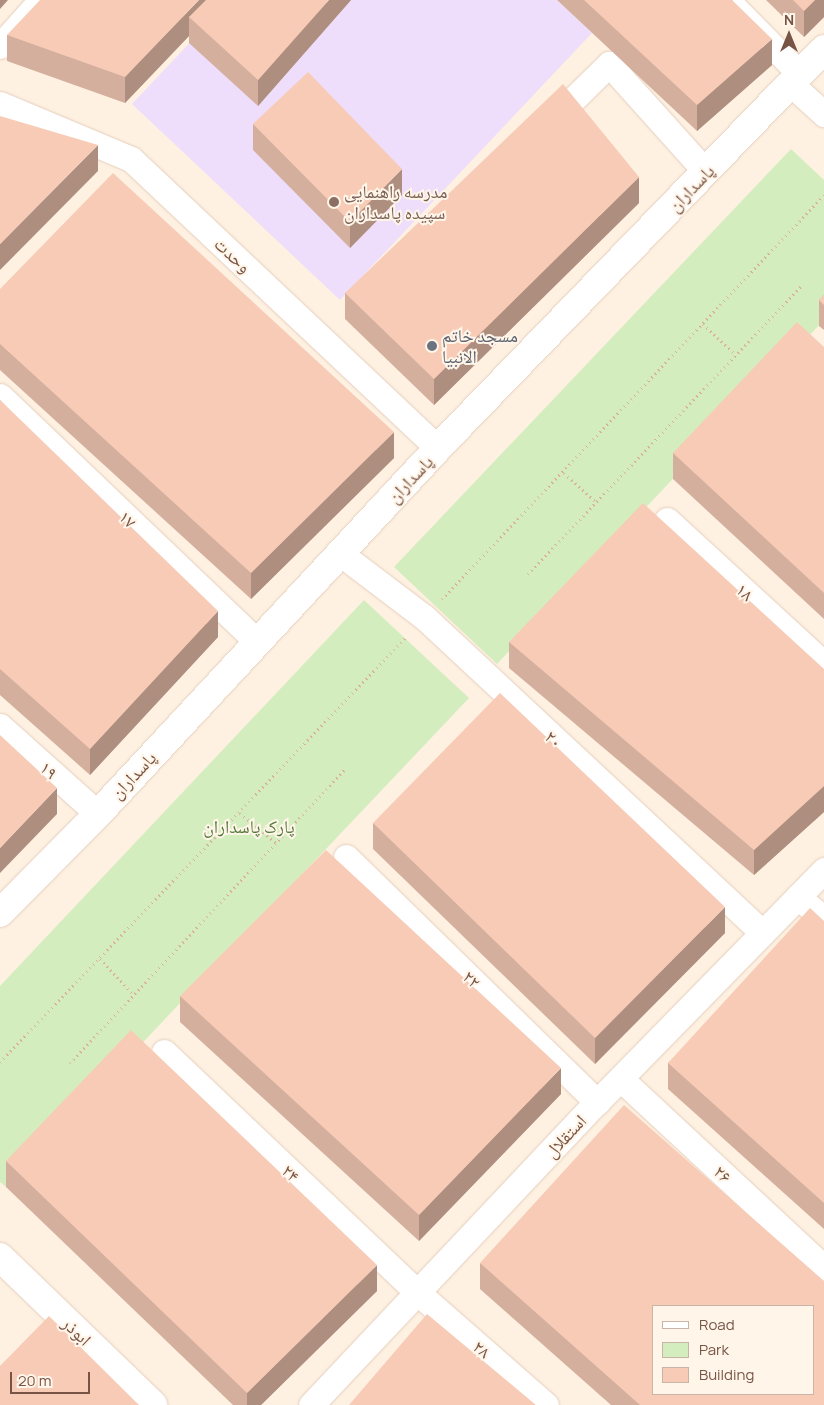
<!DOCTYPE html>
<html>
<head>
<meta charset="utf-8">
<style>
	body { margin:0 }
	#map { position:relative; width:824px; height:1405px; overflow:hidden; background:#fef1e1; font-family:Manrope,"Noto Naskh Arabic",sans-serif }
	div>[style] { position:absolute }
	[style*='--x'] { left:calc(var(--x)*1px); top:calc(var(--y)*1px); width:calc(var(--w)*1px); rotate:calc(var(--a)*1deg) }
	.education>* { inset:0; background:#eedefb }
	.green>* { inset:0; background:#d4edbe }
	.path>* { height:3px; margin-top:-1.5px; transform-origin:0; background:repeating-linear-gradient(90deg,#dbae99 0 1px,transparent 0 5px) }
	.roads { filter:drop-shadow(0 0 1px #e5cebe) drop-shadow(0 0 1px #e5cebe) }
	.minor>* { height:25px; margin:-12.5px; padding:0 12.5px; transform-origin:12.5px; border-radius:12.5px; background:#fff }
	.tertiary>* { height:28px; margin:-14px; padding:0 14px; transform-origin:14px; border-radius:14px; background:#fff }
	.wall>* { inset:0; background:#d4af9d }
	.shaded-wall>* { inset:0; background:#ad8e7f }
	.building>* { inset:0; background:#f7cbb6 }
	.dots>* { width:14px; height:14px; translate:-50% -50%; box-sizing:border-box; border:2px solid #fff5e9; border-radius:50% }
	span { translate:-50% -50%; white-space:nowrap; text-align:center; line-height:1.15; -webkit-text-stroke:4px #fff5e9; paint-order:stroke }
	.street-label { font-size:18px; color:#785445 }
	.education-label { font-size:18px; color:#785e54 }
	.left { translate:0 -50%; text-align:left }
	.worship-label { font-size:18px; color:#5b616d }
	.park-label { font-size:18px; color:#517a3a }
	.legend { position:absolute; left:652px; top:1305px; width:162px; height:90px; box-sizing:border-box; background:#fff5e9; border:1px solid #c9b5a7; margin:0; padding:6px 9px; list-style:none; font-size:15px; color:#785445 }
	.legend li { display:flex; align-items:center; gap:10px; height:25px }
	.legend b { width:25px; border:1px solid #c9b5a7 }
	.north { position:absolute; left:764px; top:10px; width:50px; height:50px; -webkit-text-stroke:4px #fff5e9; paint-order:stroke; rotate:0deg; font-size:14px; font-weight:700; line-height:20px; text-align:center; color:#785445 }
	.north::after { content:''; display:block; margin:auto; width:18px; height:22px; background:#785445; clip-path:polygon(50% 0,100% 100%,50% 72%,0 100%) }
	.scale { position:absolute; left:10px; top:1372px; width:80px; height:22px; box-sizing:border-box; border:2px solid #785445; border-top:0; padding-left:6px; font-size:15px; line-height:18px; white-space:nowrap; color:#785445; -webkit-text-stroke:4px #fff5e9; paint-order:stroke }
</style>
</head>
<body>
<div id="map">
	<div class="education">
		<div style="clip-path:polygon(230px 0,557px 0,592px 33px,340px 300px,132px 104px)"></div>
	</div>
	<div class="green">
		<div style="clip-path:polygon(791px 149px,824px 180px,824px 320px,497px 664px,394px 567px)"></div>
		<div style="clip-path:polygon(364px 600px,469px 698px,6px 1187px,0 1182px,0 986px)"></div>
	</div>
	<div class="path">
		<div style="--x:703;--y:324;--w:45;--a:43.2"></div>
		<div style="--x:564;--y:473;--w:43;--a:42.2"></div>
		<div style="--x:528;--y:574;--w:398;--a:-46.5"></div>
		<div style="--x:442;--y:599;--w:556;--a:-46.6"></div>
		<div style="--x:240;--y:813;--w:47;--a:39.8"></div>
		<div style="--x:100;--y:959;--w:50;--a:46.6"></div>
		<div style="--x:0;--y:1062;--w:589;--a:-46.31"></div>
		<div style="--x:70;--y:1063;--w:403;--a:-46.9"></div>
	</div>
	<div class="roads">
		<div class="minor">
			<div style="--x:727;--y:0;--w:104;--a:45.4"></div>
			<div style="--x:0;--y:46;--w:62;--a:-48.3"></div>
			<div style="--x:791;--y:84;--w:45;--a:42.3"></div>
			<div style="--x:0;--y:104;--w:142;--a:22.8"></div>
			<div style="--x:131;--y:159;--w:422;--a:43.3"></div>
			<div style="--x:550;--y:122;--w:83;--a:-44.5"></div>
			<div style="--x:609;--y:64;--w:145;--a:48.1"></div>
			<div style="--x:0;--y:396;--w:356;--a:43.7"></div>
			<div style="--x:667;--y:520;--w:213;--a:42.5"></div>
			<div style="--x:341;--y:554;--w:104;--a:37.2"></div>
			<div style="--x:424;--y:617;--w:461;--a:43"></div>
			<div style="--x:0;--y:726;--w:132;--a:41.9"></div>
			<div style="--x:346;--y:857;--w:351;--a:44.3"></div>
			<div style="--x:798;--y:897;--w:34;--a:40"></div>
			<div style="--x:164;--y:1052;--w:350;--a:43.5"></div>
			<div style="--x:418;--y:1293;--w:170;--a:41.2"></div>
			<div style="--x:622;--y:1080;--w:276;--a:42.9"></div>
			<div style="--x:311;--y:1405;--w:417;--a:-46.7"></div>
			<div style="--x:597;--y:1102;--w:325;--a:-45.6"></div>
		</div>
		<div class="tertiary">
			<div style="--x:0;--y:913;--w:139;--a:-45.3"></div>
			<div style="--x:98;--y:814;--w:500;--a:-47.1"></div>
			<div style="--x:438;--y:448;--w:555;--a:-45.95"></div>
			<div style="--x:0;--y:1257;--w:213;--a:44"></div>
		</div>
	</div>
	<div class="wall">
		<div style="clip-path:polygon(351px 0,258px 106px,189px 43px,189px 36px,125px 103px,7px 61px,7px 35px)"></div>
		<div style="clip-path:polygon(557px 0,732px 0,772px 65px,697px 131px)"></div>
		<div style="clip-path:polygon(766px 0,824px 0,824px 17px,804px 37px)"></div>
		<div style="clip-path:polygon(253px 124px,402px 195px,350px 248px,253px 150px)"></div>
		<div style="clip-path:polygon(639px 203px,434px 405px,345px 319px,345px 293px)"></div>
		<div style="clip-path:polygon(0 289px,394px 458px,251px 599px,0 370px)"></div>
		<div style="clip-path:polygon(824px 295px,824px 330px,819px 326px,819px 300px)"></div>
		<div style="clip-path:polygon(824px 347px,824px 619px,673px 479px,673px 453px)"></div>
		<div style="clip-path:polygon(0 400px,218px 637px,90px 775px,0 695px)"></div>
		<div style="clip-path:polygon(509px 642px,824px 669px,824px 812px,754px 875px,509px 668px)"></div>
		<div style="clip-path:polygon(373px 823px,725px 933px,595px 1064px,373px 849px)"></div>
		<div style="clip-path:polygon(824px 921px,824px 1229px,668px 1089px,668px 1063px)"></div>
		<div style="clip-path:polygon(180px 996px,561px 1094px,419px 1241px,180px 1022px)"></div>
		<div style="clip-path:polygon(6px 1161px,377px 1291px,261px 1405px,233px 1405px,6px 1187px)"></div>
		<div style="clip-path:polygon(480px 1263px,824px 1405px,611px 1405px,480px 1289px)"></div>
	</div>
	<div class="shaded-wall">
		<div style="clip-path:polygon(0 0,8px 0,0 9px)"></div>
		<div style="clip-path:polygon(199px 0,224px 0,189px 17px,189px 36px,125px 103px,125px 77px)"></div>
		<div style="clip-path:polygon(329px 0,351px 0,258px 106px,258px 80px)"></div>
		<div style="clip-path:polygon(815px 0,824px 0,824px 17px,804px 37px,804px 11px)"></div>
		<div style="clip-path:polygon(772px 39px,772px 65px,697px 131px,697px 105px)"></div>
		<div style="clip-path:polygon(98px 145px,98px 171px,0 270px,0 244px)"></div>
		<div style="clip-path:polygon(402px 169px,402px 195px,350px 248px,350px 222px)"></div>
		<div style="clip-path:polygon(639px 177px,639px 203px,434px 405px,434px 379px)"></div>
		<div style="clip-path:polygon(394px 432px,394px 458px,251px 599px,251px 573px)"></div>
		<div style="clip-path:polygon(218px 611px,218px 637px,90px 775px,90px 749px)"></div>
		<div style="clip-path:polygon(824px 786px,824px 812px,754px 875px,754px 850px)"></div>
		<div style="clip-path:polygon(57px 788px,57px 814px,0 873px,0 848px)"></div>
		<div style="clip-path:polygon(725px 907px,725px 933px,595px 1064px,595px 1038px)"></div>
		<div style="clip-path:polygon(561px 1068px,561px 1094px,419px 1241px,419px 1215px)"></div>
		<div style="clip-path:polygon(377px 1265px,377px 1291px,261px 1405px,247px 1405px,247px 1393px)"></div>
	</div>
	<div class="building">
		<div style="clip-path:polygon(40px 0,199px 0,125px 77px,7px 35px)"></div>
		<div style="clip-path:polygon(206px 0,329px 0,258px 80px,189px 17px)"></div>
		<div style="clip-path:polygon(584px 0,732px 0,772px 39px,697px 105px)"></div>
		<div style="clip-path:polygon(793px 0,815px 0,804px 11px)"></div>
		<div style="clip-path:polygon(308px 72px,402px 169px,350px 222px,253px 124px)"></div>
		<div style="clip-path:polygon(563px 84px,639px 177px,434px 379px,345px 293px)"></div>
		<div style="clip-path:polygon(0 116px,98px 145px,0 244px)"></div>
		<div style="clip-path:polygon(113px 173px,394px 432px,251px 573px,0 344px,0 289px)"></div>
		<div style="clip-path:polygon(824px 295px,824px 305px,819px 300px)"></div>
		<div style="clip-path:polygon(797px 322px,824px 347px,824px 593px,673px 453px)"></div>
		<div style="clip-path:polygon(0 400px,218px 611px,90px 749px,0 669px)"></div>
		<div style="clip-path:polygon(643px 503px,824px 669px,824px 786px,754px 850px,509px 642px)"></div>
		<div style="clip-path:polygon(500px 693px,725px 907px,595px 1038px,373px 823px)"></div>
		<div style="clip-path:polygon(0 735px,57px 788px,0 848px)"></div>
		<div style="clip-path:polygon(326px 850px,561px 1068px,419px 1215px,180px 996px)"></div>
		<div style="clip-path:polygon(810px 908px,824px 921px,824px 1203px,668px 1063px)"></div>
		<div style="clip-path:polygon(131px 1030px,377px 1265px,247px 1393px,6px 1161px)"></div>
		<div style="clip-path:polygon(evenodd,624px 1105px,824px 1281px,824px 1405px,640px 1405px,480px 1263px,624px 1105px,653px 1306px,813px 1306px,813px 1394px,653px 1394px,653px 1306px)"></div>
		<div style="clip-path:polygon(427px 1314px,536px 1405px,349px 1405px)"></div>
		<div style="clip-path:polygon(49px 1316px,139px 1405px,0 1405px,0 1366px)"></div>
	</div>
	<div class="dots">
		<div style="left:334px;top:202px;background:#8d6e63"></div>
		<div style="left:432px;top:346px;background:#6b7280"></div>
	</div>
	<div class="street-label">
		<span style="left:691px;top:188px;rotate:-46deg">پاسداران</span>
		<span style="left:233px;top:255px;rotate:43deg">وحدت</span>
		<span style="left:410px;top:479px;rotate:-47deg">پاسداران</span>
		<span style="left:128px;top:519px;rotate:44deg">۱۷</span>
		<span style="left:745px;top:592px;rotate:43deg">۱۸</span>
		<span style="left:554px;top:739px;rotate:43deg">۲۰</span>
		<span style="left:49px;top:770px;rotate:42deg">۱۹</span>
		<span style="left:133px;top:775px;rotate:-47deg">پاسداران</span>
		<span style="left:472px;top:979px;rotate:44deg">۲۲</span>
		<span style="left:565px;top:1136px;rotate:-47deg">استقلال</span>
		<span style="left:291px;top:1173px;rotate:44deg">۲۴</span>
		<span style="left:723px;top:1174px;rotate:43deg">۲۶</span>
		<span style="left:77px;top:1331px;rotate:44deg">ابوذر</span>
		<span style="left:482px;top:1349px;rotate:41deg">۲۸</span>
	</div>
	<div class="education-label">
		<span class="left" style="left:344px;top:202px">مدرسه راهنمایی<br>سپیده پاسداران</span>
	</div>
	<div class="worship-label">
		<span class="left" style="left:442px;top:346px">مسجد خاتم<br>الانبیا</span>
	</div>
	<div class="park-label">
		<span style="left:249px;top:826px">پارک پاسداران</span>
	</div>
	<ul class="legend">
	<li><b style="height:6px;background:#fff"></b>Road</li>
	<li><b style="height:14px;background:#d4edbe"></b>Park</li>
	<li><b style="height:14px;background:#f7cbb6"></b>Building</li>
	</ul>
	<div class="north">N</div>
	<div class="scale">20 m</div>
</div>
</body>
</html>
